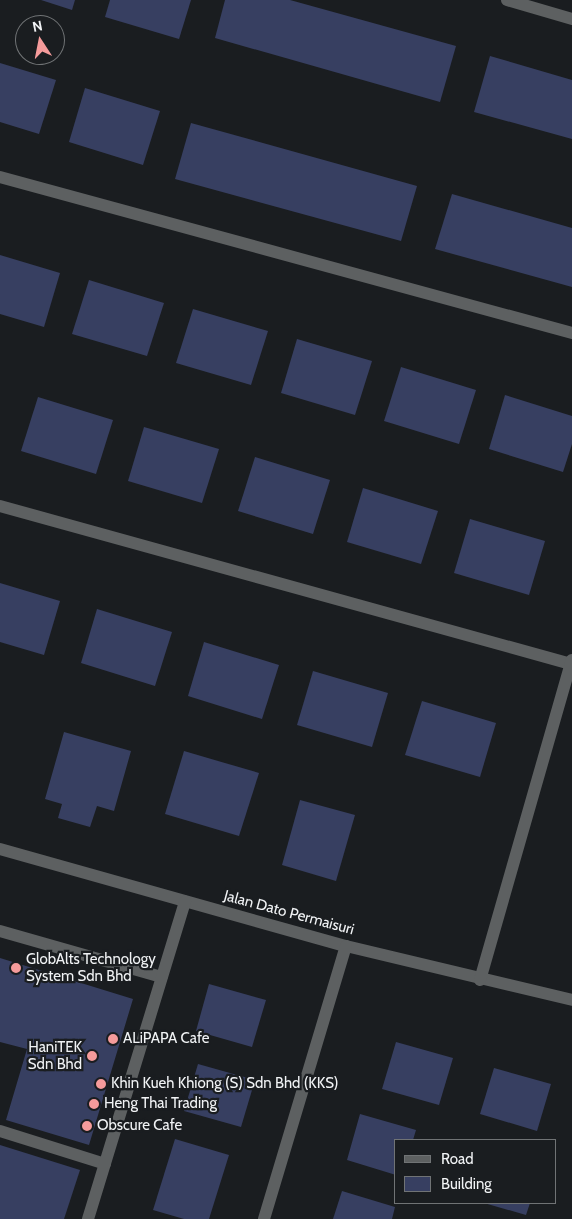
<!DOCTYPE html>
<html>
<head>
<meta charset="utf-8">
<style>
	body { margin:0 }
	#map { position:relative; width:572px; height:1219px; overflow:hidden; background:#1a1d20; font-family:Cabin,sans-serif }
	div>[style] { position:absolute }
	[style*='--x'] { left:calc(var(--x)*1px); top:calc(var(--y)*1px); width:calc(var(--w)*1px); rotate:calc(var(--a)*1deg) }
	.building>* { inset:0; background:#373f61 }
	.minor>* { height:12px; margin:-6px; padding:0 6px; transform-origin:6px; border-radius:6px; background:#5d6061 }
	.dots>* { width:14px; height:14px; translate:-50% -50%; box-sizing:border-box; border:2px solid #1a1d20; border-radius:50% }
	span { translate:-50% -50%; white-space:nowrap; text-align:center; line-height:1.15; -webkit-text-stroke:4.5px #1a1d20; paint-order:stroke }
	.street-label { font-size:15px; color:#f1f3f5 }
	.poi-label { font-size:15px; color:#f1f3f5 }
	.left { translate:0 -50%; text-align:left }
	.right { translate:-100% -50%; text-align:right }
	.legend { position:absolute; left:394px; top:1139px; width:162px; height:65px; box-sizing:border-box; background:#1a1d20; border:1px solid #707375; margin:0; padding:6px 9px; list-style:none; font-size:15px; color:#f1f3f5 }
	.legend li { display:flex; align-items:center; gap:10px; height:25px }
	.legend b { width:25px; border:1px solid #707375 }
	.north { position:absolute; left:15px; top:15px; width:50px; height:50px; box-sizing:border-box; background:#1a1d20; border:1px solid #707375; border-radius:50%; rotate:349deg; font-size:14px; font-weight:700; line-height:20px; text-align:center; color:#f1f3f5 }
	.north::after { content:''; display:block; margin:auto; width:18px; height:22px; background:#f59b9b; clip-path:polygon(50% 0,100% 100%,50% 72%,0 100%) }
</style>
</head>
<body>
<div id="map">
	<div class="building">
		<div style="clip-path:polygon(41px 0,75px 0,72px 10px)"></div>
		<div style="clip-path:polygon(110px 0,191px 0,179px 39px,105px 17px)"></div>
		<div style="clip-path:polygon(225px 0,290px 0,456px 46px,440px 102px,215px 38px)"></div>
		<div style="clip-path:polygon(490px 56px,572px 80px,572px 139px,474px 112px)"></div>
		<div style="clip-path:polygon(0 63px,56px 80px,39px 134px,0 122px)"></div>
		<div style="clip-path:polygon(85px 88px,160px 111px,143px 165px,69px 142px)"></div>
		<div style="clip-path:polygon(191px 123px,417px 186px,401px 241px,175px 179px)"></div>
		<div style="clip-path:polygon(452px 194px,572px 228px,572px 287px,435px 249px)"></div>
		<div style="clip-path:polygon(0 255px,60px 273px,44px 327px,0 314px)"></div>
		<div style="clip-path:polygon(89px 280px,164px 303px,147px 356px,72px 334px)"></div>
		<div style="clip-path:polygon(193px 309px,268px 331px,251px 385px,176px 363px)"></div>
		<div style="clip-path:polygon(297px 339px,372px 361px,355px 415px,281px 393px)"></div>
		<div style="clip-path:polygon(401px 367px,476px 390px,459px 444px,384px 421px)"></div>
		<div style="clip-path:polygon(505px 395px,572px 416px,572px 444px,563px 472px,489px 449px)"></div>
		<div style="clip-path:polygon(38px 397px,113px 420px,96px 474px,21px 451px)"></div>
		<div style="clip-path:polygon(144px 427px,219px 449px,202px 503px,128px 481px)"></div>
		<div style="clip-path:polygon(255px 457px,330px 480px,313px 534px,238px 511px)"></div>
		<div style="clip-path:polygon(363px 488px,438px 511px,421px 564px,347px 542px)"></div>
		<div style="clip-path:polygon(470px 519px,545px 541px,529px 595px,454px 573px)"></div>
		<div style="clip-path:polygon(0 583px,60px 601px,44px 655px,0 642px)"></div>
		<div style="clip-path:polygon(97px 609px,172px 632px,155px 686px,81px 663px)"></div>
		<div style="clip-path:polygon(204px 642px,279px 665px,262px 719px,188px 696px)"></div>
		<div style="clip-path:polygon(313px 671px,388px 693px,372px 747px,297px 725px)"></div>
		<div style="clip-path:polygon(422px 701px,496px 723px,480px 777px,405px 755px)"></div>
		<div style="clip-path:polygon(64px 732px,131px 751px,114px 811px,97px 806px,90px 827px,58px 818px,62px 804px,45px 799px)"></div>
		<div style="clip-path:polygon(184px 751px,259px 773px,239px 836px,165px 814px)"></div>
		<div style="clip-path:polygon(300px 800px,355px 815px,336px 881px,282px 865px)"></div>
		<div style="clip-path:polygon(0 958px,133px 999px,89px 1145px,6px 1120px,27px 1049px,0 1042px)"></div>
		<div style="clip-path:polygon(209px 984px,266px 1000px,252px 1047px,196px 1031px)"></div>
		<div style="clip-path:polygon(396px 1042px,453px 1058px,439px 1105px,382px 1089px)"></div>
		<div style="clip-path:polygon(198px 1064px,255px 1080px,241px 1127px,184px 1111px)"></div>
		<div style="clip-path:polygon(494px 1068px,551px 1084px,537px 1131px,480px 1114px)"></div>
		<div style="clip-path:polygon(360px 1114px,416px 1130px,413px 1140px,396px 1140px,396px 1175px,347px 1160px)"></div>
		<div style="clip-path:polygon(175px 1139px,229px 1155px,209px 1219px,184px 1219px,153px 1210px)"></div>
		<div style="clip-path:polygon(0 1145px,80px 1170px,64px 1219px,0 1219px)"></div>
		<div style="clip-path:polygon(342px 1191px,395px 1207px,392px 1219px,333px 1219px)"></div>
		<div style="clip-path:polygon(484px 1203px,530px 1203px,526px 1215px)"></div>
	</div>
	<div class="minor">
		<div style="--x:507;--y:0;--w:68;--a:16.3"></div>
		<div style="--x:0;--y:177;--w:593;--a:15.26"></div>
		<div style="--x:0;--y:506;--w:592;--a:15.47"></div>
		<div style="--x:0;--y:849;--w:359;--a:15.7"></div>
		<div style="--x:346;--y:946;--w:232;--a:13.4"></div>
		<div style="--x:0;--y:931;--w:168;--a:15.9"></div>
		<div style="--x:480;--y:980;--w:333;--a:-74"></div>
		<div style="--x:0;--y:1131;--w:110;--a:17.4"></div>
		<div style="--x:88;--y:1219;--w:332;--a:-73"></div>
		<div style="--x:264;--y:1219;--w:285;--a:-73.3"></div>
	</div>
	<div class="dots">
		<div style="left:16px;top:968px;background:#f59b9b"></div>
		<div style="left:113px;top:1039px;background:#f59b9b"></div>
		<div style="left:92px;top:1056px;background:#f59b9b"></div>
		<div style="left:101px;top:1084px;background:#f59b9b"></div>
		<div style="left:94px;top:1104px;background:#f59b9b"></div>
		<div style="left:87px;top:1126px;background:#f59b9b"></div>
	</div>
	<div class="street-label">
		<span style="left:289px;top:913px;rotate:15deg">Jalan Dato Permaisuri</span>
	</div>
	<div class="poi-label">
		<span class="left" style="left:26px;top:968px">GlobAlts Technology<br>System Sdn Bhd</span>
		<span class="left" style="left:123px;top:1039px">ALiPAPA Cafe</span>
		<span class="right" style="left:82px;top:1056px">HaniTEK<br>Sdn Bhd</span>
		<span class="left" style="left:111px;top:1084px">Khin Kueh Khiong (S) Sdn Bhd (KKS)</span>
		<span class="left" style="left:104px;top:1104px">Heng Thai Trading</span>
		<span class="left" style="left:97px;top:1126px">Obscure Cafe</span>
	</div>
	<ul class="legend">
	<li><b style="height:6px;background:#5d6061"></b>Road</li>
	<li><b style="height:14px;background:#373f61"></b>Building</li>
	</ul>
	<div class="north">N</div>
</div>
</body>
</html>
